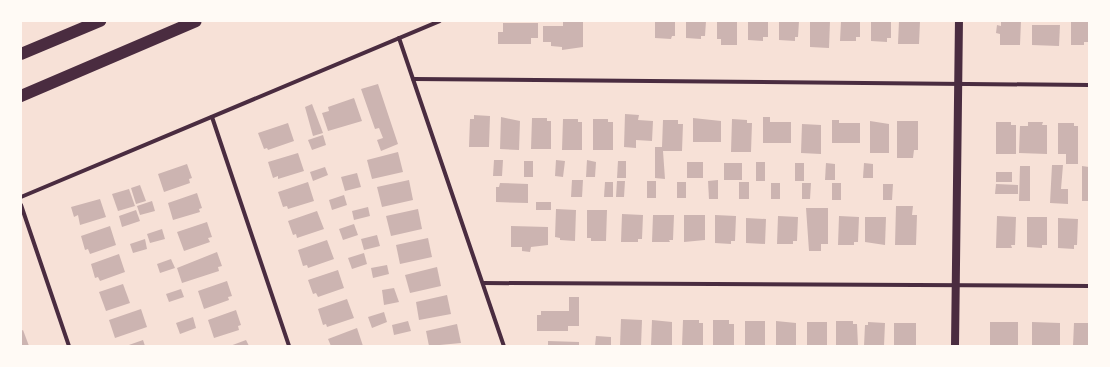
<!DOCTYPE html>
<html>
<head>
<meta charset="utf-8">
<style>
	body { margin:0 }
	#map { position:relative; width:1110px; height:367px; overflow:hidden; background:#f7e1d7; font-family:"Asap Condensed",sans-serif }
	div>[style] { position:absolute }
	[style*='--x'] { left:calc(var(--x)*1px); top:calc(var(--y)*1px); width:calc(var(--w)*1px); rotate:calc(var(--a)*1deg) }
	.building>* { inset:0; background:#ccb4b1 }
	.minor>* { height:4px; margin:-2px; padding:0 2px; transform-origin:2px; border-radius:2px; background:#4a2c40 }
	.secondary>* { height:8px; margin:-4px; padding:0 4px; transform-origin:4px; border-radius:4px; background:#4a2c40 }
	.motorway>* { height:12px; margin:-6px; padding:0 6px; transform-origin:6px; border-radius:6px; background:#4a2c40 }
	span { translate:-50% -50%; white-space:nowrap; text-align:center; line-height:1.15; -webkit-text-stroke:3.5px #fffaf5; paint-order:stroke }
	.frame { position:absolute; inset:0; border:22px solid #fffaf5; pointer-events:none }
</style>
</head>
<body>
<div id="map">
	<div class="building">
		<div style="clip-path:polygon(563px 21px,583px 21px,583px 47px,562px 50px,562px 47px,551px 46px,551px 42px,543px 42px,543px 26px,563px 26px)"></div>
		<div style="clip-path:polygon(655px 21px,675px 21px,675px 36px,672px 36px,671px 39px,655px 38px)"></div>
		<div style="clip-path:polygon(686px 21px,706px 21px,705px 36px,701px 36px,701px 39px,686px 38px)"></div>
		<div style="clip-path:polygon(717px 21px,737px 21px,737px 45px,721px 45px,721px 39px,717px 39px)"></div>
		<div style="clip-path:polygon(748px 21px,768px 21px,768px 37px,763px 37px,763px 41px,748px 40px)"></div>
		<div style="clip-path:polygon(779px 21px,799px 21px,798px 37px,795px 37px,795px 41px,779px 40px)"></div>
		<div style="clip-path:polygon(810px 21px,830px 21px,829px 48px,810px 47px)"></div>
		<div style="clip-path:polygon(841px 21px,860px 21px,860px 37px,856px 37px,856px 41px,840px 41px)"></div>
		<div style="clip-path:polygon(871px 21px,891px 21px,891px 38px,887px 38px,887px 42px,871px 41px)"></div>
		<div style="clip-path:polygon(899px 21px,920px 21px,919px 44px,898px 44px)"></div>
		<div style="clip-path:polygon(1001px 21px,1021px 21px,1020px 45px,1000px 45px,1000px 34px,996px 33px,997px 25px,1001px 26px)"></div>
		<div style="clip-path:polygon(1071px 21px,1089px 21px,1089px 42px,1084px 42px,1084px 45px,1071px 45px)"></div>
		<div style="clip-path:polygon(503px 23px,538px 23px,538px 38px,531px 38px,531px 44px,498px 44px,498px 32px,503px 32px)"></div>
		<div style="clip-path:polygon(1032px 25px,1060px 25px,1059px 46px,1032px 45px)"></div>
		<div style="clip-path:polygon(378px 84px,398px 144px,381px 151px,377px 140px,383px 138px,379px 128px,375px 129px,361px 89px)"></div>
		<div style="clip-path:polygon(354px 98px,362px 121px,328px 131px,322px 113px,329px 111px,328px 107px)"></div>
		<div style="clip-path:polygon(312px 104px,323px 133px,313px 136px,305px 107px)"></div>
		<div style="clip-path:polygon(625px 114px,639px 115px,638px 120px,653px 121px,652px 141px,636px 140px,636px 148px,624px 147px)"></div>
		<div style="clip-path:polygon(474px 115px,490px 116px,489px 147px,469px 147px,470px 119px,474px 119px)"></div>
		<div style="clip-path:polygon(501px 117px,520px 121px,519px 150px,500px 149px)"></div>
		<div style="clip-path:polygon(763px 117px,770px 117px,770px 122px,791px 122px,791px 143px,763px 143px)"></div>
		<div style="clip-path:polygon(532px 118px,547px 118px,547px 121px,551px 121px,551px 149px,531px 149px)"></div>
		<div style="clip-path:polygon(693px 118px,721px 121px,721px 142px,693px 142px)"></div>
		<div style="clip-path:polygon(563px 119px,578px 119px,578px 122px,582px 122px,582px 150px,562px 150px)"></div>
		<div style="clip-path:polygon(593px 119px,608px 119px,608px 122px,613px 122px,613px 150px,593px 150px)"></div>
		<div style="clip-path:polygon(732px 119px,747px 120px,747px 123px,752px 123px,751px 152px,731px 152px)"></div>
		<div style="clip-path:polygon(663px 120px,678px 120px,678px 124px,683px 124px,682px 151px,663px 151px,665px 179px,655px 178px,655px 147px,662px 147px)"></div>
		<div style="clip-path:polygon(832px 120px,839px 120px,839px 123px,860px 123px,860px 143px,832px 143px)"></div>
		<div style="clip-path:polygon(870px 121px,889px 124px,889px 153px,870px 153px)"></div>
		<div style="clip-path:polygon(897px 121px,918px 121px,918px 150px,914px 150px,913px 158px,897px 158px)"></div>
		<div style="clip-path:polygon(996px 122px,1011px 122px,1011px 125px,1016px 125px,1016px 154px,996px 154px)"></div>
		<div style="clip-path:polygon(1028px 122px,1043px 122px,1042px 125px,1047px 125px,1047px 154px,1019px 153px,1020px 126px,1028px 126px)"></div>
		<div style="clip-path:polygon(288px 123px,294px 141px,268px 150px,267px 148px,264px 149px,258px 133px)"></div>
		<div style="clip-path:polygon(1058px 123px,1074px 123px,1074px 126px,1078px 126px,1078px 164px,1066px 164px,1066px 154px,1058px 154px)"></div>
		<div style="clip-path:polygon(802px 124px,821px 125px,821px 154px,801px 153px)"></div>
		<div style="clip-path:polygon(323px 135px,326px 145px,312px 150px,308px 140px)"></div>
		<div style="clip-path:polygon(398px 152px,403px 172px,372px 179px,367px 160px)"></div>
		<div style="clip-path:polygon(298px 153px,304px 171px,278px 179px,278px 176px,273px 178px,268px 162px)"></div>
		<div style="clip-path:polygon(494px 160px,503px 160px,502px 176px,493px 176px)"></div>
		<div style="clip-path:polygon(556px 160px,565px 161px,563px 177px,555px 176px)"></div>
		<div style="clip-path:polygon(587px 160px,596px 162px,595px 177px,586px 177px)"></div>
		<div style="clip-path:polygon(524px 161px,533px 161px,533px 177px,524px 177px)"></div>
		<div style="clip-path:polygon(618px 161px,626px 161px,626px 178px,617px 178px)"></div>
		<div style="clip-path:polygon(687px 162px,703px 162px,703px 178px,687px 178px)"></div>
		<div style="clip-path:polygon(756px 162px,765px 162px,765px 181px,756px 181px)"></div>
		<div style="clip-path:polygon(724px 163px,742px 163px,742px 180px,724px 180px)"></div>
		<div style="clip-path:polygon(795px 163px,804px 163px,804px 181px,795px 181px)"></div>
		<div style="clip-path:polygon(826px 163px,835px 164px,835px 180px,825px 180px)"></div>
		<div style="clip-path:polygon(864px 163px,873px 164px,873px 178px,863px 178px)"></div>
		<div style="clip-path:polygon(187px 164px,192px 178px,189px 179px,190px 183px,164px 192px,158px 174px)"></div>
		<div style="clip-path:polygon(1052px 165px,1063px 165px,1061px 189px,1068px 189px,1068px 204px,1050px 203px)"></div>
		<div style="clip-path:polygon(1020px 166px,1030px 166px,1030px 201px,1019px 201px)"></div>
		<div style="clip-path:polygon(1082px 166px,1089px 167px,1089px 201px,1082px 201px)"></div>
		<div style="clip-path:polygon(325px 167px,328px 175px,313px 181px,310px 172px)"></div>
		<div style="clip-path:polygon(996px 172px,1012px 172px,1012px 182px,996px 182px)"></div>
		<div style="clip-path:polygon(357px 173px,361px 187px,345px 191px,341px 177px)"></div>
		<div style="clip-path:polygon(409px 180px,413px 200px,382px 207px,377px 187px)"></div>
		<div style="clip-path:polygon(572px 180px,583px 180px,582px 197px,571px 197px)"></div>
		<div style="clip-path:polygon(718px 180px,718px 199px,709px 199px,708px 181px)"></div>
		<div style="clip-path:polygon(617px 181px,625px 181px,624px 197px,616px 197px)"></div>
		<div style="clip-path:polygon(647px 181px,656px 181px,656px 198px,647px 198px)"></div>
		<div style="clip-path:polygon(308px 182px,314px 201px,288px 209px,287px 206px,283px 207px,278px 192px)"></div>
		<div style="clip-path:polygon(605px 182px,613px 182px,613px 197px,604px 197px)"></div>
		<div style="clip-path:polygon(677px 182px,686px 182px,686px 198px,677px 198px)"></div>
		<div style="clip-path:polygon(739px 182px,749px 182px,749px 199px,739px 199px)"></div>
		<div style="clip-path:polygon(500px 183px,528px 184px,528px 203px,496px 202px,496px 187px,499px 187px)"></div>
		<div style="clip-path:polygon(771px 183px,780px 183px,780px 199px,771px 199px)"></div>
		<div style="clip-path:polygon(802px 183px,811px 183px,810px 199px,802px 199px)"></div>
		<div style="clip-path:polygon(832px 183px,841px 183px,841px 200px,832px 200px)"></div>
		<div style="clip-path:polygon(883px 184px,893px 184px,892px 200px,883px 200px)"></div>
		<div style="clip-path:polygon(996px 184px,1018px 185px,1018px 194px,995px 194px)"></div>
		<div style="clip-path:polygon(140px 185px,146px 201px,136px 204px,131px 188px)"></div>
		<div style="clip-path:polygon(129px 189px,135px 206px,118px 211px,112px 194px)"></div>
		<div style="clip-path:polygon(197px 193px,202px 208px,199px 209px,200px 212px,173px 220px,168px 203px)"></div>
		<div style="clip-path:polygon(344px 195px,347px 205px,332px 210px,329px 200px)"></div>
		<div style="clip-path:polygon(100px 199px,106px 217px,80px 225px,78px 215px,74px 217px,71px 207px)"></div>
		<div style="clip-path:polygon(152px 201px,155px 211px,140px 215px,137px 206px)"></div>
		<div style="clip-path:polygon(536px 202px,551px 202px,551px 210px,536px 210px)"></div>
		<div style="clip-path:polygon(896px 206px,913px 206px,912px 215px,917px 215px,916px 245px,895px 245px)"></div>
		<div style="clip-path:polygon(368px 207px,370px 216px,354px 220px,352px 211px)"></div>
		<div style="clip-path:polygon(806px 208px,828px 208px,828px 244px,821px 244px,821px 251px,809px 251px)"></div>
		<div style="clip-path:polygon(418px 209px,422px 229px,391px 236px,386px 216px)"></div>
		<div style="clip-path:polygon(556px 209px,576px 210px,575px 241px,560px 240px,560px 238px,555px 237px)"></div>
		<div style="clip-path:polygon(136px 210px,140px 221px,122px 227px,119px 216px)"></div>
		<div style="clip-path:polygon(587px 210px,607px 210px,606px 241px,591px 241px,591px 238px,587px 238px)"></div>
		<div style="clip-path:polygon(317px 211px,324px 229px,297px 238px,296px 234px,293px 235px,288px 221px)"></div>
		<div style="clip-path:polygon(622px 214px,643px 215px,642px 239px,638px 239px,638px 242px,621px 242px)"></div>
		<div style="clip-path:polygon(653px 215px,674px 215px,673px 240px,669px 240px,670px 242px,652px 242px)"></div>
		<div style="clip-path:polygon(684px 215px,705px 215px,705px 240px,684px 242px)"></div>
		<div style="clip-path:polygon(715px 215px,736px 216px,735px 241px,731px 241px,731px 244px,715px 243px)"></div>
		<div style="clip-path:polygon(778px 216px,798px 217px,797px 241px,793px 241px,793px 244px,777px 244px)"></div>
		<div style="clip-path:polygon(839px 216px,859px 217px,858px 242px,854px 242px,854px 245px,838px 245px)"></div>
		<div style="clip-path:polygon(997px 216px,1016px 217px,1015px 245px,1011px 245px,1012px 248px,996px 248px)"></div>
		<div style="clip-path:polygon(865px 217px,886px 217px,885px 245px,865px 242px)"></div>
		<div style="clip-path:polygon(1027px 217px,1047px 217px,1047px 245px,1042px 245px,1042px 248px,1027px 247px)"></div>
		<div style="clip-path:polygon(746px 218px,766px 219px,765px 244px,746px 243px)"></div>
		<div style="clip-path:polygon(1058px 218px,1078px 219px,1077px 245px,1074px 245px,1074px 249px,1058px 248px)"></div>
		<div style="clip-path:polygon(207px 222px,212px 237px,208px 238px,210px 242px,184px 251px,177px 232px)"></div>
		<div style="clip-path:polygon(354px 224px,358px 235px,343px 240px,339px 229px)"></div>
		<div style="clip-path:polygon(110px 226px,116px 245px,90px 254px,88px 249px,85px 250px,81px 236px)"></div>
		<div style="clip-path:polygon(511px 226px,548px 227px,548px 245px,531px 247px,530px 252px,522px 251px,522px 247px,511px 247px)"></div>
		<div style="clip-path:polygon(162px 229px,165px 239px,150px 243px,147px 234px)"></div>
		<div style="clip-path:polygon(377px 235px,380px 246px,364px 250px,361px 239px)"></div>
		<div style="clip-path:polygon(428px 238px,432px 257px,400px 264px,396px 245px)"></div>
		<div style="clip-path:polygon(145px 239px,147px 249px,133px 253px,130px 244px)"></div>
		<div style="clip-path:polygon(327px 240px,334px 259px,308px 268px,307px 265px,303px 266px,298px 250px)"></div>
		<div style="clip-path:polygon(217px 252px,222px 266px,218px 267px,219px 271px,182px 283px,177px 268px)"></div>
		<div style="clip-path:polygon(364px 253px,367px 264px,352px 269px,348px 258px)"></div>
		<div style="clip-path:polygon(119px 254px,125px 272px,100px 281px,98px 277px,95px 278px,91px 264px)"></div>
		<div style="clip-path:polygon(171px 259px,175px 268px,160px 273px,157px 264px)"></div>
		<div style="clip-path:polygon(387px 265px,389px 274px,373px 278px,371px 268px)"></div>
		<div style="clip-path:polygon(437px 267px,441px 286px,410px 293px,405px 275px)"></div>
		<div style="clip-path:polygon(338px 270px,344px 288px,318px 297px,316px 293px,313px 294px,308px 280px)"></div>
		<div style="clip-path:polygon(227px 281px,232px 296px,228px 297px,229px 300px,204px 309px,198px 291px)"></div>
		<div style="clip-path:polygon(123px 284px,130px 303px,106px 311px,99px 292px)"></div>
		<div style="clip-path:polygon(394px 288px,399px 302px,384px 305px,382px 290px)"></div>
		<div style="clip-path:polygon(181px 289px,184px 297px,169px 302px,166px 294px)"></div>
		<div style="clip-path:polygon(447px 295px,451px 314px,419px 320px,416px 302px)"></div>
		<div style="clip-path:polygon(569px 297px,579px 297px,579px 326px,568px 326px,568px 331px,537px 331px,537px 315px,541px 315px,541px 311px,569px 311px)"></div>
		<div style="clip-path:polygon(347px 299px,354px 318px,327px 327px,326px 324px,323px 325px,318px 309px)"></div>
		<div style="clip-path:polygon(141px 309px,147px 327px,115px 338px,109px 320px)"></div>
		<div style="clip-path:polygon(236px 310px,241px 325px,238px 326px,239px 330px,214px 338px,208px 320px)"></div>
		<div style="clip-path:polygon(384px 312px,387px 322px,372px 328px,368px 317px)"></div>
		<div style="clip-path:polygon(193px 317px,196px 328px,180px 334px,176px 323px)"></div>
		<div style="clip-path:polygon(621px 319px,642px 320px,641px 346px,620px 346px)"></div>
		<div style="clip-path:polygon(652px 320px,672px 322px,672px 346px,651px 346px)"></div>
		<div style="clip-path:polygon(683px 320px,699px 320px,699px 323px,703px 323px,703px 346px,682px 346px)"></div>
		<div style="clip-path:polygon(713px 320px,729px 320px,729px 324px,734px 324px,734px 346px,713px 346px)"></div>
		<div style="clip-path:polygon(408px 321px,411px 331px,394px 335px,392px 325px)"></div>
		<div style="clip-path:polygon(745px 321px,765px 321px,765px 345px,745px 345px)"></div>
		<div style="clip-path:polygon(776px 321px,796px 323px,796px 346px,776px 346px)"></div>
		<div style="clip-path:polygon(836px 321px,853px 321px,853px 324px,857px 324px,858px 346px,836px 346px)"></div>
		<div style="clip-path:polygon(807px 322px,827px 322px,827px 346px,807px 346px)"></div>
		<div style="clip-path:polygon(868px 322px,885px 323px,884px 346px,864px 346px,865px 325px,868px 325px)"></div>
		<div style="clip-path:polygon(990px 322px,1018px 322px,1018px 346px,990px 346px)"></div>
		<div style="clip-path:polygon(1032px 322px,1060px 323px,1060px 346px,1032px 346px)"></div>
		<div style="clip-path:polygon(894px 323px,916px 323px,916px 346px,894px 346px)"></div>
		<div style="clip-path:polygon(1074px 323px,1089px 323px,1089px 346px,1073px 346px)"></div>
		<div style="clip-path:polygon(457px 324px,461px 343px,429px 346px,426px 331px)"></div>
		<div style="clip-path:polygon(357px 328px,363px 346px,331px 346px,328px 339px)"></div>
		<div style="clip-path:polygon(23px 330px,29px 346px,21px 346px,21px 331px)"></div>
		<div style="clip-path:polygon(596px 336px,611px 337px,611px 346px,595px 346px)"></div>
		<div style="clip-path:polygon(143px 340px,145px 346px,126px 346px)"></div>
		<div style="clip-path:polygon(246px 340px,249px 346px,230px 346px)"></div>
		<div style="clip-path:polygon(548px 341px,579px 342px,579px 346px,548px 346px)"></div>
	</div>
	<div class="minor">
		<div style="--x:399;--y:38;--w:325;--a:71.2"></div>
		<div style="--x:413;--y:79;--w:676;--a:0.51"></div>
		<div style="--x:212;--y:117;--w:242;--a:71.4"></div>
		<div style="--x:21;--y:197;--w:454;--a:-22.8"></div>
		<div style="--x:21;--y:205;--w:149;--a:71.2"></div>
		<div style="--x:483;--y:283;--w:606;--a:0.28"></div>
	</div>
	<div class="secondary">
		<div style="--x:955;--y:346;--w:325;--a:-89.3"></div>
	</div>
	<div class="motorway">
		<div style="--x:21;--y:54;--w:86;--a:-22.7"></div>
		<div style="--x:21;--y:96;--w:190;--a:-23.2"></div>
	</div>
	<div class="frame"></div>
</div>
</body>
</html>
